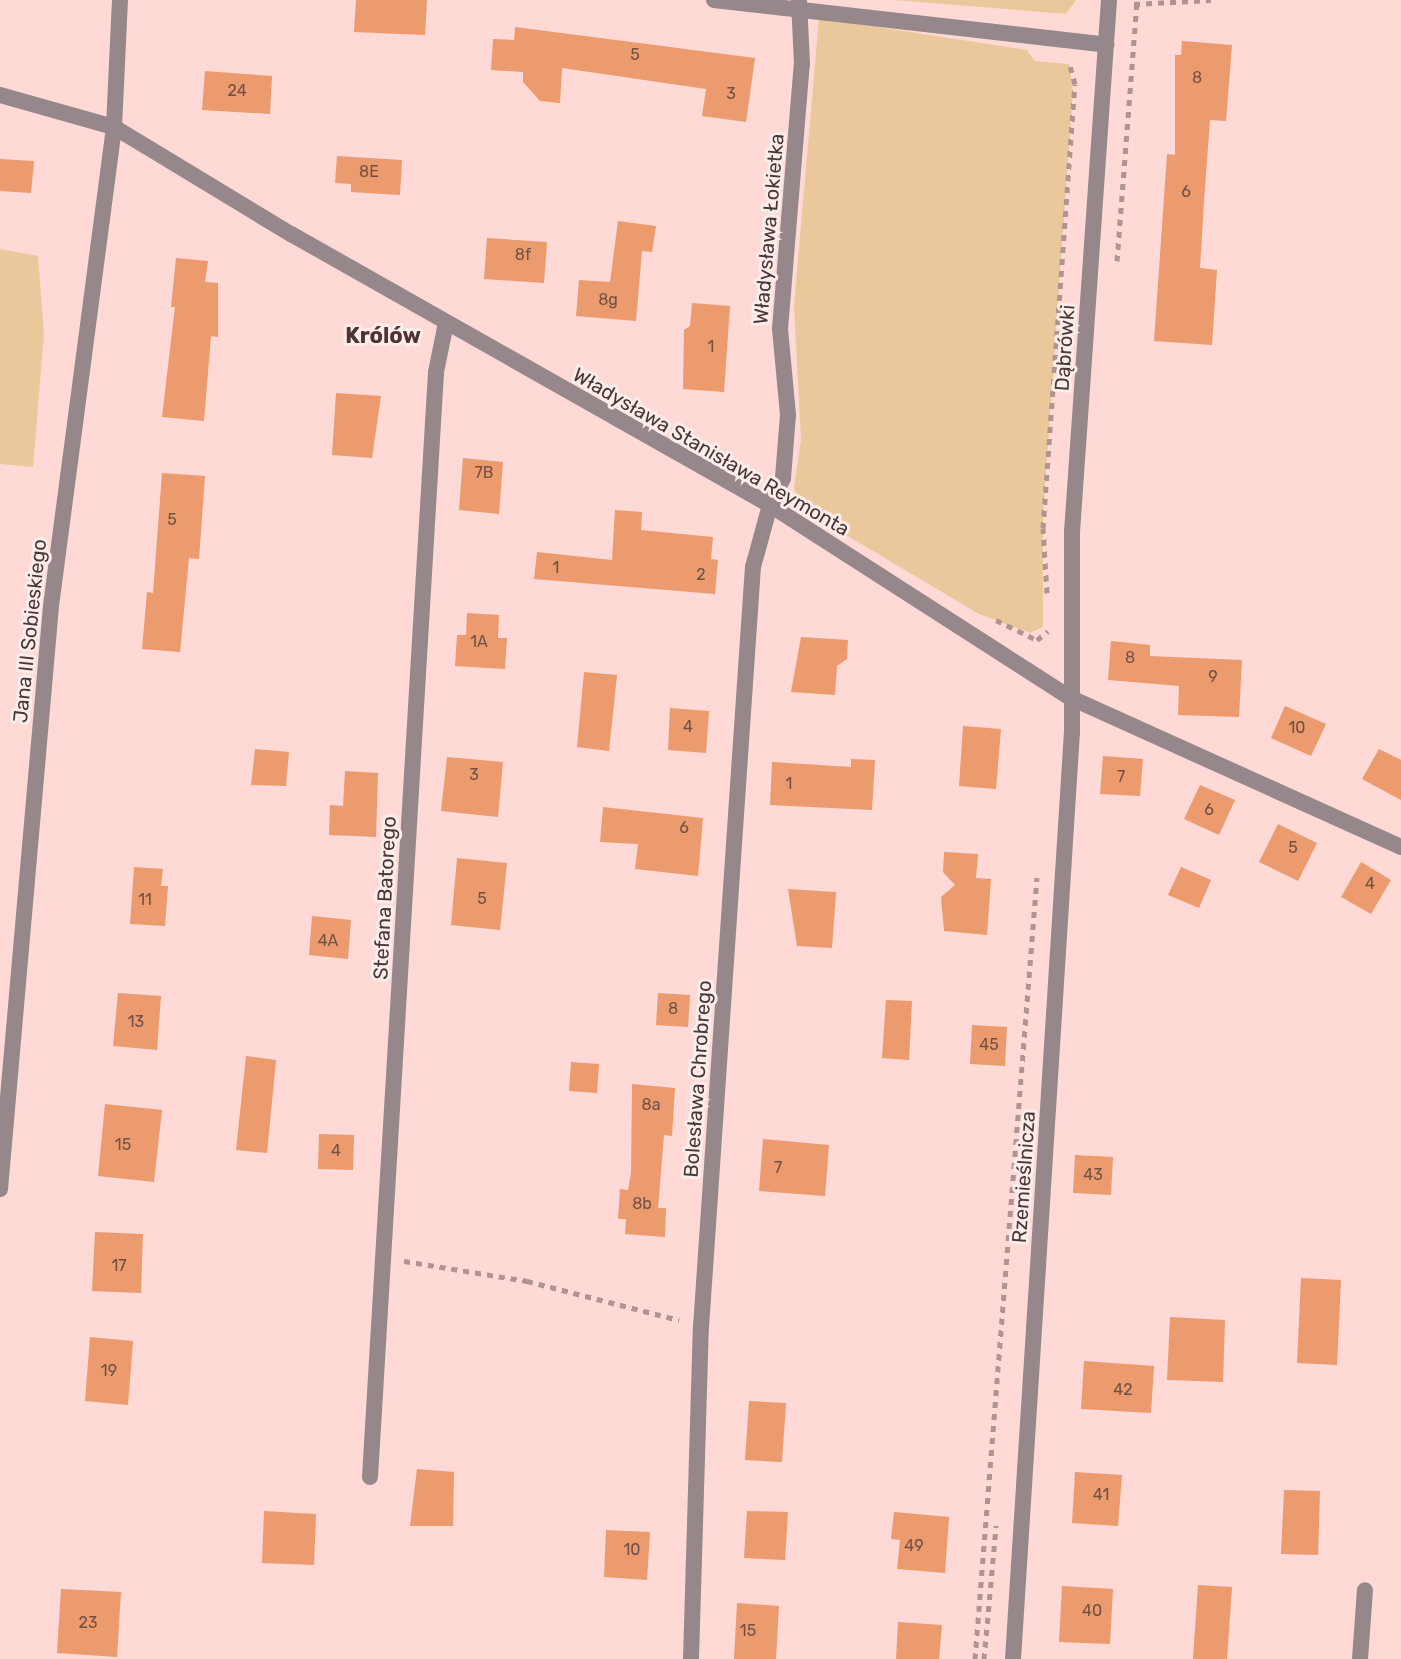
<!DOCTYPE html>
<html>
<head>
<meta charset="utf-8">
<style>
	body { margin:0 }
	#map { position:relative; width:1401px; height:1659px; overflow:hidden; background:#fed9d5; font-family:Rubik,sans-serif }
	div>[style] { position:absolute }
	[style*='--x'] { left:calc(var(--x)*1px); top:calc(var(--y)*1px); width:calc(var(--w)*1px); rotate:calc(var(--a)*1deg) }
	.green>* { inset:0; background:#ebc89b }
	.building>* { inset:0; background:#eb9b6e }
	.path>* { height:5px; margin-top:-2.5px; transform-origin:0; background:repeating-linear-gradient(90deg,#b09492 0 6px,transparent 0 12px) }
	.minor>* { height:16px; margin:-8px; padding:0 8px; transform-origin:8px; border-radius:8px; background:#95878a }
	span { translate:-50% -50%; white-space:nowrap; text-align:center; line-height:1.15; -webkit-text-stroke:6px #fcedeb; paint-order:stroke }
	.number-label { font-size:16px; color:#705145 }
	.number-label span { -webkit-text-stroke-width:0 }
	.street-label { font-size:20px; color:#473837 }
	.neighbourhood-label { font-size:22px; color:#4f3330; font-weight:700 }
</style>
</head>
<body>
<div id="map">
	<div class="green">
		<div style="clip-path:polygon(894px 0,1076px 0,1066px 14px)"></div>
		<div style="clip-path:polygon(819px 18px,1027px 50px,1035px 61px,1069px 64px,1073px 90px,1043px 515px,1043px 627px,1030px 633px,979px 614px,799px 507px,794px 487px,801px 439px,794px 306px)"></div>
		<div style="clip-path:polygon(0 249px,38px 256px,44px 334px,33px 467px,0 464px)"></div>
	</div>
	<div class="building">
		<div style="clip-path:polygon(356px 0,427px 0,425px 35px,354px 32px)"></div>
		<div style="clip-path:polygon(515px 27px,755px 58px,746px 122px,702px 116px,706px 89px,562px 68px,560px 103px,540px 101px,523px 82px,523px 72px,491px 70px,493px 39px,514px 40px)"></div>
		<div style="clip-path:polygon(1182px 41px,1232px 45px,1226px 121px,1210px 120px,1204px 201px,1200px 268px,1217px 270px,1212px 345px,1154px 341px,1167px 154px,1175px 155px,1175px 55px,1181px 55px)"></div>
		<div style="clip-path:polygon(205px 71px,272px 76px,270px 114px,202px 110px)"></div>
		<div style="clip-path:polygon(337px 156px,402px 160px,400px 195px,351px 192px,351px 184px,335px 183px)"></div>
		<div style="clip-path:polygon(0 159px,34px 161px,31px 193px,0 191px)"></div>
		<div style="clip-path:polygon(618px 221px,656px 226px,652px 252px,642px 251px,636px 321px,576px 316px,579px 280px,610px 282px)"></div>
		<div style="clip-path:polygon(487px 238px,547px 242px,544px 283px,484px 279px)"></div>
		<div style="clip-path:polygon(176px 258px,208px 261px,205px 282px,218px 283px,218px 337px,211px 336px,204px 421px,162px 417px,175px 307px,171px 307px)"></div>
		<div style="clip-path:polygon(692px 303px,730px 306px,724px 392px,683px 389px,684px 330px,690px 326px)"></div>
		<div style="clip-path:polygon(336px 393px,381px 396px,372px 458px,332px 455px)"></div>
		<div style="clip-path:polygon(463px 458px,503px 462px,499px 514px,459px 510px)"></div>
		<div style="clip-path:polygon(162px 473px,205px 476px,199px 559px,189px 558px,180px 652px,142px 649px,147px 592px,153px 593px)"></div>
		<div style="clip-path:polygon(615px 510px,642px 512px,641px 530px,713px 537px,711px 559px,718px 560px,715px 594px,534px 579px,537px 552px,612px 560px)"></div>
		<div style="clip-path:polygon(467px 613px,499px 615px,498px 638px,507px 638px,505px 669px,455px 666px,457px 635px,466px 635px)"></div>
		<div style="clip-path:polygon(801px 637px,848px 640px,847px 659px,837px 666px,835px 695px,791px 692px)"></div>
		<div style="clip-path:polygon(1111px 641px,1150px 645px,1150px 656px,1242px 660px,1239px 717px,1178px 715px,1179px 686px,1108px 680px)"></div>
		<div style="clip-path:polygon(584px 672px,617px 675px,609px 751px,577px 747px)"></div>
		<div style="clip-path:polygon(1285px 706px,1326px 724px,1311px 756px,1271px 738px)"></div>
		<div style="clip-path:polygon(670px 708px,709px 711px,706px 753px,668px 750px)"></div>
		<div style="clip-path:polygon(963px 726px,1001px 729px,996px 789px,959px 786px)"></div>
		<div style="clip-path:polygon(255px 749px,289px 752px,286px 786px,251px 785px)"></div>
		<div style="clip-path:polygon(1379px 749px,1401px 760px,1401px 800px,1362px 779px)"></div>
		<div style="clip-path:polygon(1103px 756px,1143px 759px,1140px 796px,1100px 794px)"></div>
		<div style="clip-path:polygon(447px 757px,503px 762px,498px 817px,441px 811px)"></div>
		<div style="clip-path:polygon(851px 759px,875px 760px,872px 810px,770px 805px,772px 762px,851px 767px)"></div>
		<div style="clip-path:polygon(345px 771px,378px 773px,376px 837px,329px 835px,330px 805px,343px 806px)"></div>
		<div style="clip-path:polygon(1200px 785px,1235px 800px,1219px 835px,1184px 819px)"></div>
		<div style="clip-path:polygon(603px 807px,703px 818px,698px 876px,635px 869px,638px 844px,600px 842px)"></div>
		<div style="clip-path:polygon(1278px 824px,1317px 843px,1298px 881px,1259px 862px)"></div>
		<div style="clip-path:polygon(944px 852px,978px 854px,976px 878px,991px 879px,987px 935px,944px 931px,941px 897px,955px 885px,943px 872px)"></div>
		<div style="clip-path:polygon(457px 858px,507px 863px,500px 930px,451px 925px)"></div>
		<div style="clip-path:polygon(1361px 862px,1391px 880px,1371px 914px,1341px 897px)"></div>
		<div style="clip-path:polygon(134px 867px,163px 869px,161px 886px,168px 886px,165px 926px,130px 924px)"></div>
		<div style="clip-path:polygon(1181px 867px,1211px 880px,1199px 908px,1168px 895px)"></div>
		<div style="clip-path:polygon(788px 889px,836px 892px,832px 948px,797px 946px)"></div>
		<div style="clip-path:polygon(312px 916px,351px 920px,348px 959px,309px 955px)"></div>
		<div style="clip-path:polygon(118px 993px,161px 996px,157px 1050px,113px 1046px)"></div>
		<div style="clip-path:polygon(658px 993px,690px 995px,688px 1027px,656px 1025px)"></div>
		<div style="clip-path:polygon(886px 1000px,912px 1001px,909px 1060px,882px 1058px)"></div>
		<div style="clip-path:polygon(972px 1025px,1007px 1027px,1005px 1066px,970px 1064px)"></div>
		<div style="clip-path:polygon(246px 1056px,276px 1060px,267px 1153px,236px 1150px)"></div>
		<div style="clip-path:polygon(571px 1062px,599px 1064px,597px 1093px,569px 1091px)"></div>
		<div style="clip-path:polygon(632px 1084px,675px 1088px,672px 1136px,664px 1135px,658px 1208px,666px 1208px,665px 1237px,625px 1234px,626px 1219px,618px 1219px,620px 1189px,628px 1190px,631px 1173px)"></div>
		<div style="clip-path:polygon(105px 1104px,162px 1110px,154px 1182px,98px 1176px)"></div>
		<div style="clip-path:polygon(319px 1134px,354px 1135px,353px 1170px,318px 1169px)"></div>
		<div style="clip-path:polygon(763px 1139px,829px 1145px,825px 1196px,759px 1191px)"></div>
		<div style="clip-path:polygon(1075px 1155px,1113px 1157px,1111px 1195px,1073px 1193px)"></div>
		<div style="clip-path:polygon(95px 1232px,143px 1234px,141px 1293px,92px 1291px)"></div>
		<div style="clip-path:polygon(1301px 1278px,1341px 1280px,1337px 1365px,1297px 1363px)"></div>
		<div style="clip-path:polygon(1170px 1317px,1225px 1320px,1223px 1382px,1167px 1380px)"></div>
		<div style="clip-path:polygon(90px 1337px,133px 1341px,128px 1405px,85px 1401px)"></div>
		<div style="clip-path:polygon(1084px 1361px,1154px 1366px,1151px 1413px,1081px 1409px)"></div>
		<div style="clip-path:polygon(749px 1401px,786px 1403px,782px 1462px,745px 1460px)"></div>
		<div style="clip-path:polygon(417px 1469px,454px 1472px,453px 1526px,410px 1526px)"></div>
		<div style="clip-path:polygon(1075px 1472px,1122px 1475px,1118px 1526px,1072px 1523px)"></div>
		<div style="clip-path:polygon(1284px 1490px,1320px 1491px,1318px 1555px,1281px 1554px)"></div>
		<div style="clip-path:polygon(264px 1511px,316px 1514px,314px 1565px,262px 1563px)"></div>
		<div style="clip-path:polygon(747px 1511px,788px 1512px,785px 1560px,744px 1558px)"></div>
		<div style="clip-path:polygon(894px 1512px,949px 1517px,945px 1573px,897px 1569px,900px 1540px,891px 1539px)"></div>
		<div style="clip-path:polygon(606px 1530px,650px 1532px,647px 1580px,604px 1577px)"></div>
		<div style="clip-path:polygon(1198px 1585px,1232px 1587px,1227px 1659px,1193px 1659px)"></div>
		<div style="clip-path:polygon(1062px 1586px,1113px 1589px,1110px 1644px,1059px 1642px)"></div>
		<div style="clip-path:polygon(61px 1589px,121px 1592px,117px 1657px,57px 1653px)"></div>
		<div style="clip-path:polygon(737px 1603px,779px 1606px,776px 1659px,734px 1659px)"></div>
		<div style="clip-path:polygon(898px 1622px,942px 1625px,939px 1659px,896px 1659px)"></div>
	</div>
	<div class="path">
		<div style="--x:1134;--y:4;--w:77;--a:-3"></div>
		<div style="--x:1117;--y:261;--w:262;--a:-85.6"></div>
		<div style="--x:1047;--y:593;--w:65;--a:-93.5"></div>
		<div style="--x:1043;--y:528;--w:445;--a:-85.9"></div>
		<div style="--x:1075;--y:84;--w:23;--a:-105"></div>
		<div style="--x:996;--y:620;--w:46;--a:26"></div>
		<div style="--x:1037;--y:640;--w:14;--a:-39"></div>
		<div style="--x:404;--y:1261;--w:125;--a:9.2"></div>
		<div style="--x:527;--y:1281;--w:157;--a:14.4"></div>
		<div style="--x:975;--y:1659;--w:784;--a:-85.47"></div>
		<div style="--x:984;--y:1659;--w:134;--a:-84.8"></div>
	</div>
	<div class="minor">
		<div style="--x:714;--y:0;--w:395;--a:6.5"></div>
		<div style="--x:0;--y:95;--w:118;--a:15.7"></div>
		<div style="--x:114;--y:127;--w:207;--a:31.2"></div>
		<div style="--x:291;--y:234;--w:550;--a:29.5"></div>
		<div style="--x:770;--y:505;--w:358;--a:32.7"></div>
		<div style="--x:1071;--y:698;--w:362;--a:24.3"></div>
		<div style="--x:0;--y:1189;--w:585;--a:-85"></div>
		<div style="--x:51;--y:606;--w:483;--a:-82.5"></div>
		<div style="--x:114;--y:127;--w:127;--a:-87.3"></div>
		<div style="--x:370;--y:1477;--w:1107;--a:-86.58"></div>
		<div style="--x:436;--y:372;--w:50;--a:-78.5"></div>
		<div style="--x:691;--y:1659;--w:332;--a:-88.3"></div>
		<div style="--x:701;--y:1327;--w:762;--a:-86.09"></div>
		<div style="--x:753;--y:567;--w:64;--a:-74.7"></div>
		<div style="--x:770;--y:505;--w:30;--a:-64"></div>
		<div style="--x:783;--y:478;--w:63;--a:-85.5"></div>
		<div style="--x:788;--y:415;--w:86;--a:-95.3"></div>
		<div style="--x:780;--y:329;--w:266;--a:-85.3"></div>
		<div style="--x:802;--y:64;--w:64;--a:-92.7"></div>
		<div style="--x:1013;--y:1659;--w:929;--a:-86.36"></div>
		<div style="--x:1072;--y:732;--w:200;--a:-90"></div>
		<div style="--x:1072;--y:532;--w:533;--a:-86.02"></div>
		<div style="--x:1360;--y:1659;--w:69;--a:-85.9"></div>
	</div>
	<div class="number-label">
		<span style="left:635px;top:55px">5</span>
		<span style="left:1197px;top:78px">8</span>
		<span style="left:237px;top:91px">24</span>
		<span style="left:731px;top:94px">3</span>
		<span style="left:369px;top:172px">8E</span>
		<span style="left:1186px;top:192px">6</span>
		<span style="left:523px;top:255px">8f</span>
		<span style="left:608px;top:300px">8g</span>
		<span style="left:711px;top:347px">1</span>
		<span style="left:484px;top:473px">7B</span>
		<span style="left:172px;top:520px">5</span>
		<span style="left:556px;top:568px">1</span>
		<span style="left:701px;top:575px">2</span>
		<span style="left:479px;top:642px">1A</span>
		<span style="left:1130px;top:658px">8</span>
		<span style="left:1213px;top:677px">9</span>
		<span style="left:688px;top:727px">4</span>
		<span style="left:1297px;top:728px">10</span>
		<span style="left:474px;top:775px">3</span>
		<span style="left:1121px;top:777px">7</span>
		<span style="left:789px;top:784px">1</span>
		<span style="left:1209px;top:810px">6</span>
		<span style="left:684px;top:828px">6</span>
		<span style="left:1293px;top:848px">5</span>
		<span style="left:1370px;top:884px">4</span>
		<span style="left:482px;top:899px">5</span>
		<span style="left:145px;top:900px">11</span>
		<span style="left:328px;top:941px">4A</span>
		<span style="left:673px;top:1009px">8</span>
		<span style="left:136px;top:1022px">13</span>
		<span style="left:989px;top:1045px">45</span>
		<span style="left:651px;top:1105px">8a</span>
		<span style="left:123px;top:1145px">15</span>
		<span style="left:336px;top:1151px">4</span>
		<span style="left:778px;top:1168px">7</span>
		<span style="left:1093px;top:1175px">43</span>
		<span style="left:642px;top:1204px">8b</span>
		<span style="left:119px;top:1266px">17</span>
		<span style="left:109px;top:1371px">19</span>
		<span style="left:1123px;top:1390px">42</span>
		<span style="left:1101px;top:1495px">41</span>
		<span style="left:914px;top:1546px">49</span>
		<span style="left:632px;top:1550px">10</span>
		<span style="left:1092px;top:1611px">40</span>
		<span style="left:88px;top:1623px">23</span>
		<span style="left:748px;top:1631px">15</span>
	</div>
	<div class="street-label">
		<span style="left:769px;top:229px;rotate:-85deg">Władysława Łokietka</span>
		<span style="left:1065px;top:348px;rotate:-86deg">Dąbrówki</span>
		<span style="left:711px;top:452px;rotate:30deg">Władysława Stanisława Reymonta</span>
		<span style="left:30px;top:631px;rotate:-84deg">Jana III Sobieskiego</span>
		<span style="left:385px;top:898px;rotate:-87deg">Stefana Batorego</span>
		<span style="left:698px;top:1079px;rotate:-86deg">Bolesława Chrobrego</span>
		<span style="left:1024px;top:1177px;rotate:-86deg">Rzemieślnicza</span>
	</div>
	<div class="neighbourhood-label">
		<span style="left:383px;top:336px">Królów</span>
	</div>
</div>
</body>
</html>
